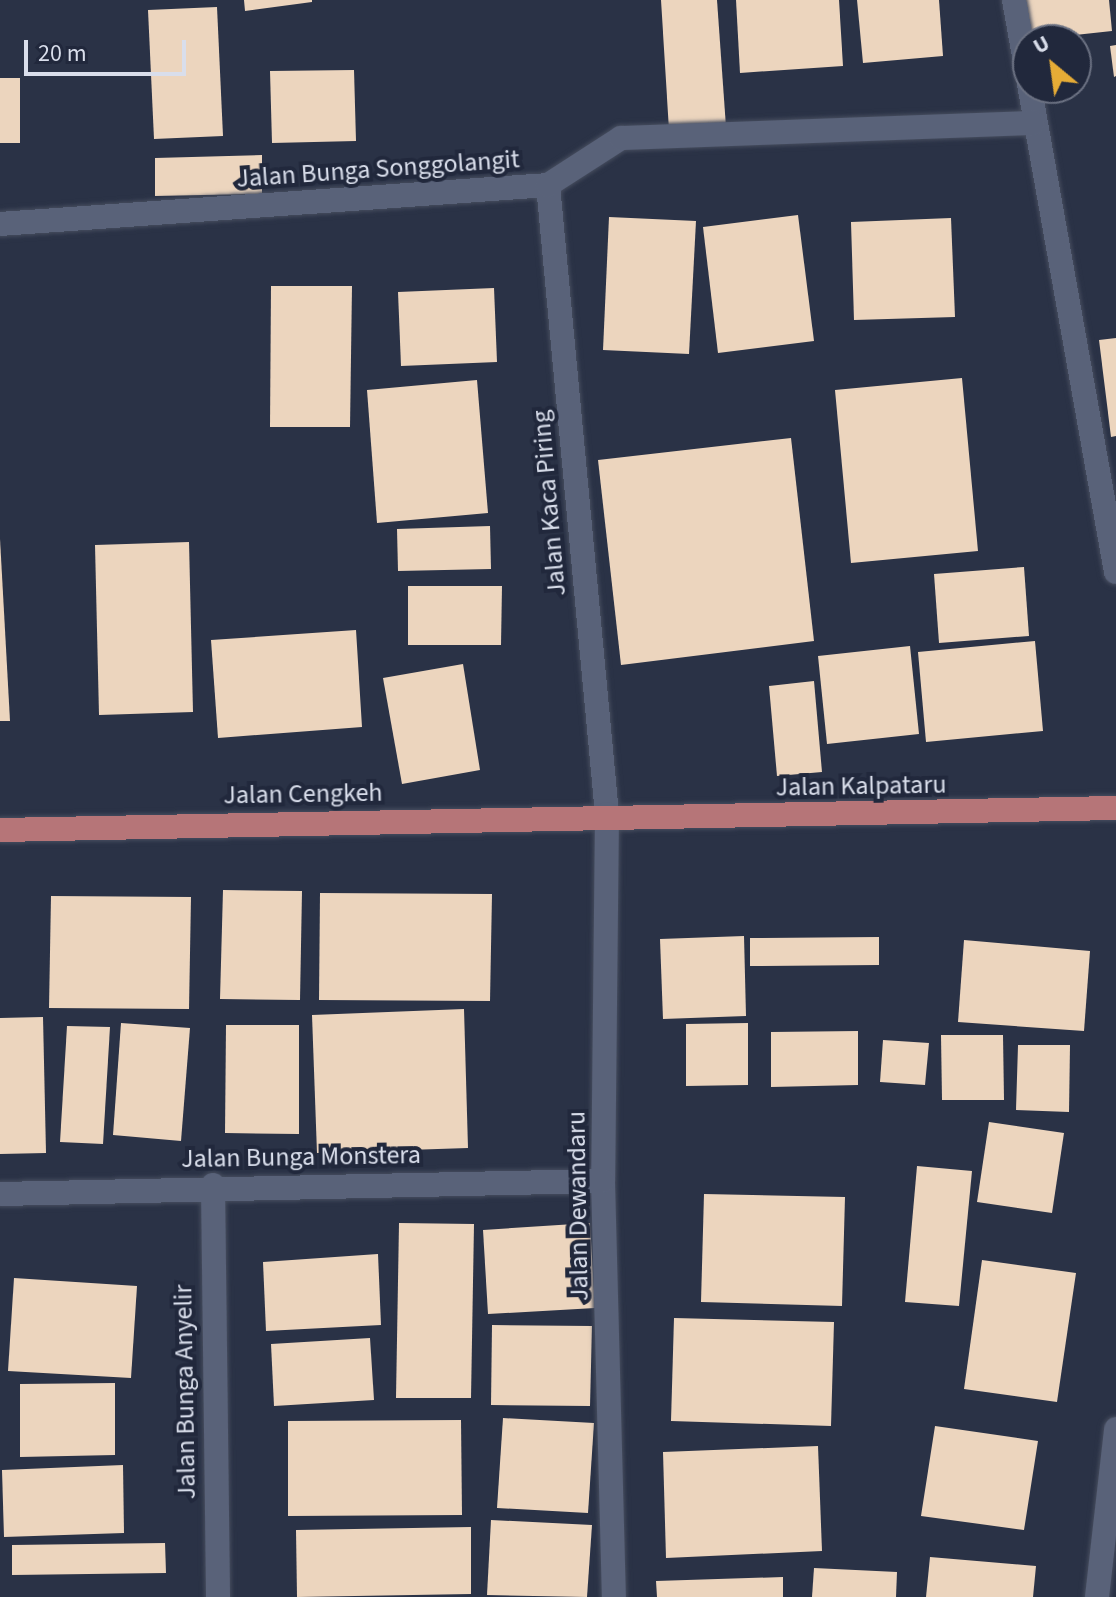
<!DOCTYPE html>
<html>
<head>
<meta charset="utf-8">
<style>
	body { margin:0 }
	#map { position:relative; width:1116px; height:1597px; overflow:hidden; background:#2a3246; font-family:"Source Sans 3",sans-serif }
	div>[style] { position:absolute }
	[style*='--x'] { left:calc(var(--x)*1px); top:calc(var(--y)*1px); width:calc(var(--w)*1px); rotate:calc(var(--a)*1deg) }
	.building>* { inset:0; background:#ecd5be }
	.roads { filter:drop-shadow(0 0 2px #464d5e) drop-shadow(0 0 2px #464d5e) }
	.street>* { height:24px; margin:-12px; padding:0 12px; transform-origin:12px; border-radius:12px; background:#596279 }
	.primary>* { height:24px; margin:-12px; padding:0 12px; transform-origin:12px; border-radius:12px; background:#b67578 }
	span { translate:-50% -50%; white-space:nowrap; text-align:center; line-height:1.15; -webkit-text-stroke:8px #21283c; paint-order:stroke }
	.street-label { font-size:26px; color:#d9deeb }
	.north { position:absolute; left:1012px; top:24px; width:80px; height:80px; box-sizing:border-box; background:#21283c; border:2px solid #6b7182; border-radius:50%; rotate:331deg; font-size:22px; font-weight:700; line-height:32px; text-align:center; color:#d9deeb }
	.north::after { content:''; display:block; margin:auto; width:28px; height:36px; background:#e6ac36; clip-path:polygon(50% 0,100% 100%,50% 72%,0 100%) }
	.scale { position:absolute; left:24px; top:40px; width:162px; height:36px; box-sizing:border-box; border:4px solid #d9deeb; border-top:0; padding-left:10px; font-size:24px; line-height:28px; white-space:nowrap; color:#d9deeb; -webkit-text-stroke:6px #21283c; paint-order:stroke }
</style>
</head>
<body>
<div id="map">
	<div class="building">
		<div style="clip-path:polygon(244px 0,312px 0,312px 2px,245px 11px)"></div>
		<div style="clip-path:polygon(661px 0,717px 0,726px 127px,669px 130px)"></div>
		<div style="clip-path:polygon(736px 0,839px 0,843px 66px,740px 73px)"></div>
		<div style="clip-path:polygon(857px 0,939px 0,943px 56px,863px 63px)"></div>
		<div style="clip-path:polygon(1025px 0,1109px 0,1112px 31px,1029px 40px)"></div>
		<div style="clip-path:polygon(217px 7px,223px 136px,154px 139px,148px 10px)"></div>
		<div style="clip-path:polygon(1116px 45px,1116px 76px,1114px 77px,1110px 46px)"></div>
		<div style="clip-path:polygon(354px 70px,356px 141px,272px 143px,270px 71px)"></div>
		<div style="clip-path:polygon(0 78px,20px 78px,20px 143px,0 143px)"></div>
		<div style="clip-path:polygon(262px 155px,262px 194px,155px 196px,155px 158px)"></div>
		<div style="clip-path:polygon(798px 215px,814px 341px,718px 353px,703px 227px)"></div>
		<div style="clip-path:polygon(609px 217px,696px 221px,689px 354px,603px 350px)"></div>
		<div style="clip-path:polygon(951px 218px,955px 317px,854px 320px,851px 222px)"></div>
		<div style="clip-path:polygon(271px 286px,352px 286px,350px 427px,270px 427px)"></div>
		<div style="clip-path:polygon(494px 288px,497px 362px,401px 366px,398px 292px)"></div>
		<div style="clip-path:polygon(1116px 338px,1116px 436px,1111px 437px,1099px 340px)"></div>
		<div style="clip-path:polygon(962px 378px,978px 551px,851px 563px,835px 390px)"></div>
		<div style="clip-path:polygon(477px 380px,488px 513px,377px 523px,367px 390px)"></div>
		<div style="clip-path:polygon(791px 438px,814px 641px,621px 665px,598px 460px)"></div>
		<div style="clip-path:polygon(490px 526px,491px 569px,398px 571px,397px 529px)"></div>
		<div style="clip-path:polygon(0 539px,10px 721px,0 721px)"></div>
		<div style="clip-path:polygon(189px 542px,193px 712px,99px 715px,95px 545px)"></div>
		<div style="clip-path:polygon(1024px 567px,1029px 636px,939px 643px,934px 574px)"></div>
		<div style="clip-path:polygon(408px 586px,502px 586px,501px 645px,408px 645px)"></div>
		<div style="clip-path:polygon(356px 630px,362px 727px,218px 738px,211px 640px)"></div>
		<div style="clip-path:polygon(1035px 641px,1043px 731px,926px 742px,918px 652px)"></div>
		<div style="clip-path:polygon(910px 646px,919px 734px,827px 744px,818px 656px)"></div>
		<div style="clip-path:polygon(463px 664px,480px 770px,402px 784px,383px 678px)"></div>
		<div style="clip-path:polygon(814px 681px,822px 772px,777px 776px,769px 686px)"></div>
		<div style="clip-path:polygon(223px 890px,302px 891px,300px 1000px,220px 999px)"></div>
		<div style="clip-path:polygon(320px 893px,492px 894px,490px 1001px,319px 1000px)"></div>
		<div style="clip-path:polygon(51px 896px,191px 897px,189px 1009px,49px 1008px)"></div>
		<div style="clip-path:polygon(744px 936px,746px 1016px,663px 1019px,660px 939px)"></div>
		<div style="clip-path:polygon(879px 937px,879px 965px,750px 966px,750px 938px)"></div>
		<div style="clip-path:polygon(964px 940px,1090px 951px,1084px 1031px,958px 1022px)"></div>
		<div style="clip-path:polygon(464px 1009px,468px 1148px,317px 1153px,312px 1015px)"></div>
		<div style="clip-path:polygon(43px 1017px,46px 1153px,0 1154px,0 1018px)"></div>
		<div style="clip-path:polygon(121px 1023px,190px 1028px,181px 1141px,113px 1135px)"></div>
		<div style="clip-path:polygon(748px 1023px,748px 1085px,686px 1086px,686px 1024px)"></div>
		<div style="clip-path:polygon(226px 1025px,299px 1025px,299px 1134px,225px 1133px)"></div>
		<div style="clip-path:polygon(67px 1026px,110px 1027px,103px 1144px,60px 1142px)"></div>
		<div style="clip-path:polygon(858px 1031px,858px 1085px,771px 1087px,771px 1032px)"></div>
		<div style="clip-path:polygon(941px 1035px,1003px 1035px,1004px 1100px,942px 1100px)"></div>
		<div style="clip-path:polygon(883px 1040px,929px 1043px,925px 1085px,880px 1082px)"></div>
		<div style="clip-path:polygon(1018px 1045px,1070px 1045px,1069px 1112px,1016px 1110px)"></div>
		<div style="clip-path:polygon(989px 1122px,1064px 1133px,1052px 1213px,977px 1202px)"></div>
		<div style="clip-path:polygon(917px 1166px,972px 1171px,959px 1306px,905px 1302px)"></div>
		<div style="clip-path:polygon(704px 1194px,845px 1197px,842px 1306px,701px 1302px)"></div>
		<div style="clip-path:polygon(399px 1223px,474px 1224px,471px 1398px,396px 1398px)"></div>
		<div style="clip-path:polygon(590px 1223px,595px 1308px,488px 1314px,483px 1230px)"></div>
		<div style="clip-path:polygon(378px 1254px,381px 1325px,266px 1331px,263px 1262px)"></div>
		<div style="clip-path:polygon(982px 1260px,1076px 1273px,1057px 1402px,964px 1389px)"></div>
		<div style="clip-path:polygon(14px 1278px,137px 1286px,131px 1378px,8px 1371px)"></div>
		<div style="clip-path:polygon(674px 1318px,834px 1322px,831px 1426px,671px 1421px)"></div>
		<div style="clip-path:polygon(492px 1325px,592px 1326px,590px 1406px,491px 1405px)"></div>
		<div style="clip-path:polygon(370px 1338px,374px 1400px,274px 1406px,271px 1344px)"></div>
		<div style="clip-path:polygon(115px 1383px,115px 1455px,20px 1457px,20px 1384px)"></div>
		<div style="clip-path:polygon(503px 1418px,594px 1423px,588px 1513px,497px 1508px)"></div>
		<div style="clip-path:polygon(461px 1420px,462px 1515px,288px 1516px,288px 1421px)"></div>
		<div style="clip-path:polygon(935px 1426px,1038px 1441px,1024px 1530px,921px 1516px)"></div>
		<div style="clip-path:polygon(818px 1446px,822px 1551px,666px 1558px,663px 1452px)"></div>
		<div style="clip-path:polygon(123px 1465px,124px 1533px,4px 1537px,2px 1470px)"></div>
		<div style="clip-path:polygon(491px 1520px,592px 1525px,587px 1597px,487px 1595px)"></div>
		<div style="clip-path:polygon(471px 1527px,471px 1594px,297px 1597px,296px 1530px)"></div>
		<div style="clip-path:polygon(165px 1543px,166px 1573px,12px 1575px,12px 1545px)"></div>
		<div style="clip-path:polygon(930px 1557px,1036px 1566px,1033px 1597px,926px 1597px)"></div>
		<div style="clip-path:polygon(814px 1568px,897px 1572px,896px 1597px,812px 1597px)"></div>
		<div style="clip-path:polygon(783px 1577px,783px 1597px,657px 1597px,656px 1581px)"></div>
	</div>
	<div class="roads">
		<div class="street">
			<div style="--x:1014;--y:0;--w:581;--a:79.89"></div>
			<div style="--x:548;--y:185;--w:632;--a:84.64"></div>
			<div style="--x:607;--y:814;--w:367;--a:90.6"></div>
			<div style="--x:603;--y:1181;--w:416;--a:88.5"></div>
			<div style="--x:0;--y:224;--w:549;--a:-4.07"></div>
			<div style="--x:548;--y:185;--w:87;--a:-32.8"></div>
			<div style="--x:621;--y:138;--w:412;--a:-2.1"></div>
			<div style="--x:213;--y:1185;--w:412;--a:89.3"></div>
			<div style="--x:0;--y:1194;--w:603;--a:-1.24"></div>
			<div style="--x:1097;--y:1597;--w:169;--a:-83.5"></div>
		</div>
		<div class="primary">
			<div style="--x:0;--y:830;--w:1116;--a:-1.13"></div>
		</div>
	</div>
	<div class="street-label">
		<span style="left:378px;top:169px;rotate:-4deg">Jalan Bunga Songgolangit</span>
		<span style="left:549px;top:503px;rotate:-95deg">Jalan Kaca Piring</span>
		<span style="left:861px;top:786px;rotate:-1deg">Jalan Kalpataru</span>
		<span style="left:303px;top:794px;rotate:-1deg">Jalan Cengkeh</span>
		<span style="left:301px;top:1157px;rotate:-1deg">Jalan Bunga Monstera</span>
		<span style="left:578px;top:1206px;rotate:-91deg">Jalan Dewandaru</span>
		<span style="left:185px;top:1392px;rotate:-91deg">Jalan Bunga Anyelir</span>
	</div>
	<div class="north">U</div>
	<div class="scale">20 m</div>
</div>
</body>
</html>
